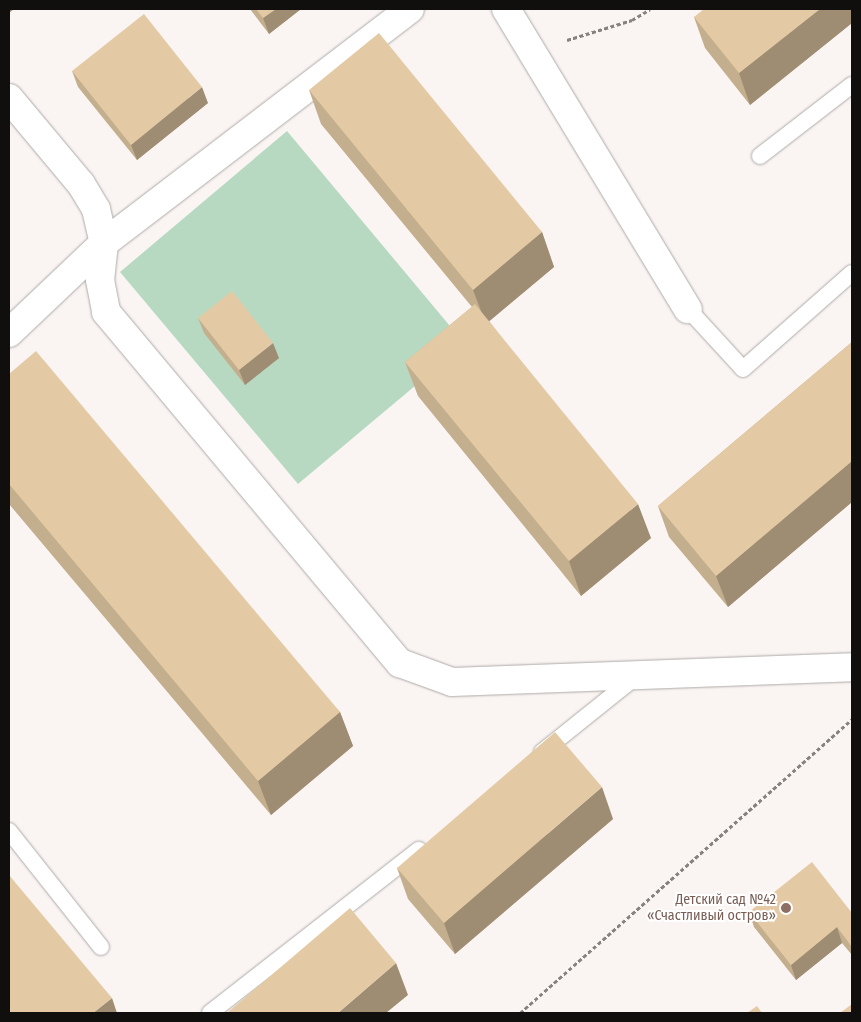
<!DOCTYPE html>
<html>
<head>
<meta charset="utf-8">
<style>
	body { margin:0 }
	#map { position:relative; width:861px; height:1022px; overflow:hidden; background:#faf5f3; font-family:"Fira Sans Condensed",sans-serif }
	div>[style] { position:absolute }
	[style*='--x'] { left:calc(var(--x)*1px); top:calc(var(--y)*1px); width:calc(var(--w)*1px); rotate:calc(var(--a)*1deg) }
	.green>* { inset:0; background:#b8d9c1 }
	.path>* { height:3px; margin-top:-1.5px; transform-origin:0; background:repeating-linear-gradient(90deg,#858281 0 4px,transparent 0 6.5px) }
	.roads { filter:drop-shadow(0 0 1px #aeaaa7) drop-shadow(0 0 1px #aeaaa7) }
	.service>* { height:16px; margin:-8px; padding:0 8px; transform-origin:8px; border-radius:8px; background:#fff }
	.minor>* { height:28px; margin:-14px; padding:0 14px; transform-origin:14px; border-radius:14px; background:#fff }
	.wall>* { inset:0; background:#c3ae8d }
	.shaded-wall>* { inset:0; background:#9f8d73 }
	.building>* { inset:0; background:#e3caa4 }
	.dots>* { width:14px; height:14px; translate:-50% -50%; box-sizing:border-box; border:2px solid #fff; border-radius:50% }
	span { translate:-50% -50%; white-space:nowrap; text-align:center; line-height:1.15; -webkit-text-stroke:4px #fff; paint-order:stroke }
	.education-label { font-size:14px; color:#785e54 }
	.right { translate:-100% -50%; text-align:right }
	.frame { position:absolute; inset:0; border:10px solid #100f0e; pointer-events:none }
</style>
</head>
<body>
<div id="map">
	<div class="green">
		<div style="clip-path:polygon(287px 131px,465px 344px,298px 484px,120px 272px)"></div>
	</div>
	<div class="path">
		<div style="--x:567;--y:40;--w:68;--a:-17.1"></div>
		<div style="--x:632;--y:20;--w:21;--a:-31"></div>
		<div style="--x:520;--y:1013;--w:443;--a:-41.5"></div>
	</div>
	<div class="roads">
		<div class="service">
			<div style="--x:760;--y:156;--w:116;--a:-37.7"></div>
			<div style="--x:688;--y:309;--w:81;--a:47.5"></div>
			<div style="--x:743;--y:369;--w:145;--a:-41.4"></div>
			<div style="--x:542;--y:752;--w:123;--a:-38.7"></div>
			<div style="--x:9;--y:831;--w:148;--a:51.6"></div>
			<div style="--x:210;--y:1013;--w:265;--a:-38"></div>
		</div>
		<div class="minor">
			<div style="--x:506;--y:9;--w:351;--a:58.8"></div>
			<div style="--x:9;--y:98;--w:112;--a:50.1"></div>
			<div style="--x:81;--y:184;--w:29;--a:59"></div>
			<div style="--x:96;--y:209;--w:35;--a:77"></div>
			<div style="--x:104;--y:243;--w:37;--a:96"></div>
			<div style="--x:100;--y:280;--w:33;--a:79"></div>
			<div style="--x:106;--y:312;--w:458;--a:50.1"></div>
			<div style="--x:400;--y:663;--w:55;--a:20.1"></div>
			<div style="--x:452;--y:682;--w:400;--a:-2.1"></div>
			<div style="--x:9;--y:333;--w:131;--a:-43.5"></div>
			<div style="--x:104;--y:243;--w:385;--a:-37.4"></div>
		</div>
	</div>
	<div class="wall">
		<div style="clip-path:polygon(250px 9px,301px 9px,269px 34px)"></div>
		<div style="clip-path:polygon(852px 9px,852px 23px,750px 105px,705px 48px,694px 17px)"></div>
		<div style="clip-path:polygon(72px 71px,208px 103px,137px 160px,78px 87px)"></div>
		<div style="clip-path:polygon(309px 90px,542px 232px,554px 267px,489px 321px,651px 538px,581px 596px,418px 396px,405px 362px,472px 307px,321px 124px)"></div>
		<div style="clip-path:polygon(198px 318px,279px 358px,245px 385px,204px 333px)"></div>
		<div style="clip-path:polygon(852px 342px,852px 502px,728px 607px,669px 537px,658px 506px)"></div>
		<div style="clip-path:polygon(9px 374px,340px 712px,353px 746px,271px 815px,9px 504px)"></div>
		<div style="clip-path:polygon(613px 819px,455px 954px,408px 899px,397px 868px)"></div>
		<div style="clip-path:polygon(749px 912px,852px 913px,852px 955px,842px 943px,796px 980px,754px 927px)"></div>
	</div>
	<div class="shaded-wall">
		<div style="clip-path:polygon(9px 9px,14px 9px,9px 13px)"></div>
		<div style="clip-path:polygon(276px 9px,301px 9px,269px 34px,263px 18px)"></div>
		<div style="clip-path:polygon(820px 9px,852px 9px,852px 23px,750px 105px,739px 73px)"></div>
		<div style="clip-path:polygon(202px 87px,208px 103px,137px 160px,131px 145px)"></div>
		<div style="clip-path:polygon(542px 232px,554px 267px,486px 324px,473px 290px)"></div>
		<div style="clip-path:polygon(273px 343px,279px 358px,245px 385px,239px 370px)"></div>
		<div style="clip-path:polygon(852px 461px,852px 502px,728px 607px,716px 576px)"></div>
		<div style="clip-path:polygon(638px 504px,651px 538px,581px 596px,569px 561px)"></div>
		<div style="clip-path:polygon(340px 712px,353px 746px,271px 815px,258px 781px)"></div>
		<div style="clip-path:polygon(602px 787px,613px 819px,455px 954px,444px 923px)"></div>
		<div style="clip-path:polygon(837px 927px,842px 943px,796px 980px,791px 965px)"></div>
		<div style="clip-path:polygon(396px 963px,408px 995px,386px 1013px,338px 1013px)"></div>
		<div style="clip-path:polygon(112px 998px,117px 1013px,93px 1013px)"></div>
	</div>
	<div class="building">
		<div style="clip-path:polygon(256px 9px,276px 9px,263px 18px)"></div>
		<div style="clip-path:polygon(704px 9px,820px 9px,739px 73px,694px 17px)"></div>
		<div style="clip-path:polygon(144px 14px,202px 87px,131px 145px,72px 71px)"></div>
		<div style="clip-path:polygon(379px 33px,542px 232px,473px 290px,309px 90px)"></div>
		<div style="clip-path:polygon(232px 291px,273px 343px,239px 370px,198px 318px)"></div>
		<div style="clip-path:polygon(475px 304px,638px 504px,569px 561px,405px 362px)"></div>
		<div style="clip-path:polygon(852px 342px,852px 461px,716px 576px,658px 506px)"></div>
		<div style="clip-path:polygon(36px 351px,340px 712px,258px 781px,9px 484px,9px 374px)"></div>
		<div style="clip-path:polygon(555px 732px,602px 787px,444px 923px,397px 868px)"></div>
		<div style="clip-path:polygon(812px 862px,852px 913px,852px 947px,837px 927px,791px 965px,749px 912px)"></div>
		<div style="clip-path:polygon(9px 875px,112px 998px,93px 1013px,11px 1013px,9px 1010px)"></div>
		<div style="clip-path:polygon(350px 908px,396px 963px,338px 1013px,227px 1013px)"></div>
		<div style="clip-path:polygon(852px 1004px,852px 1013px,840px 1013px)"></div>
		<div style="clip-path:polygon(757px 1006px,762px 1013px,747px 1013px)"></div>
	</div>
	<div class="dots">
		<div style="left:786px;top:908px;background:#8d6e63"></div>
	</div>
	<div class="education-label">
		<span class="right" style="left:776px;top:908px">Детский сад №42<br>«Счастливый остров»</span>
	</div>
	<div class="frame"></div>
</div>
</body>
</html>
